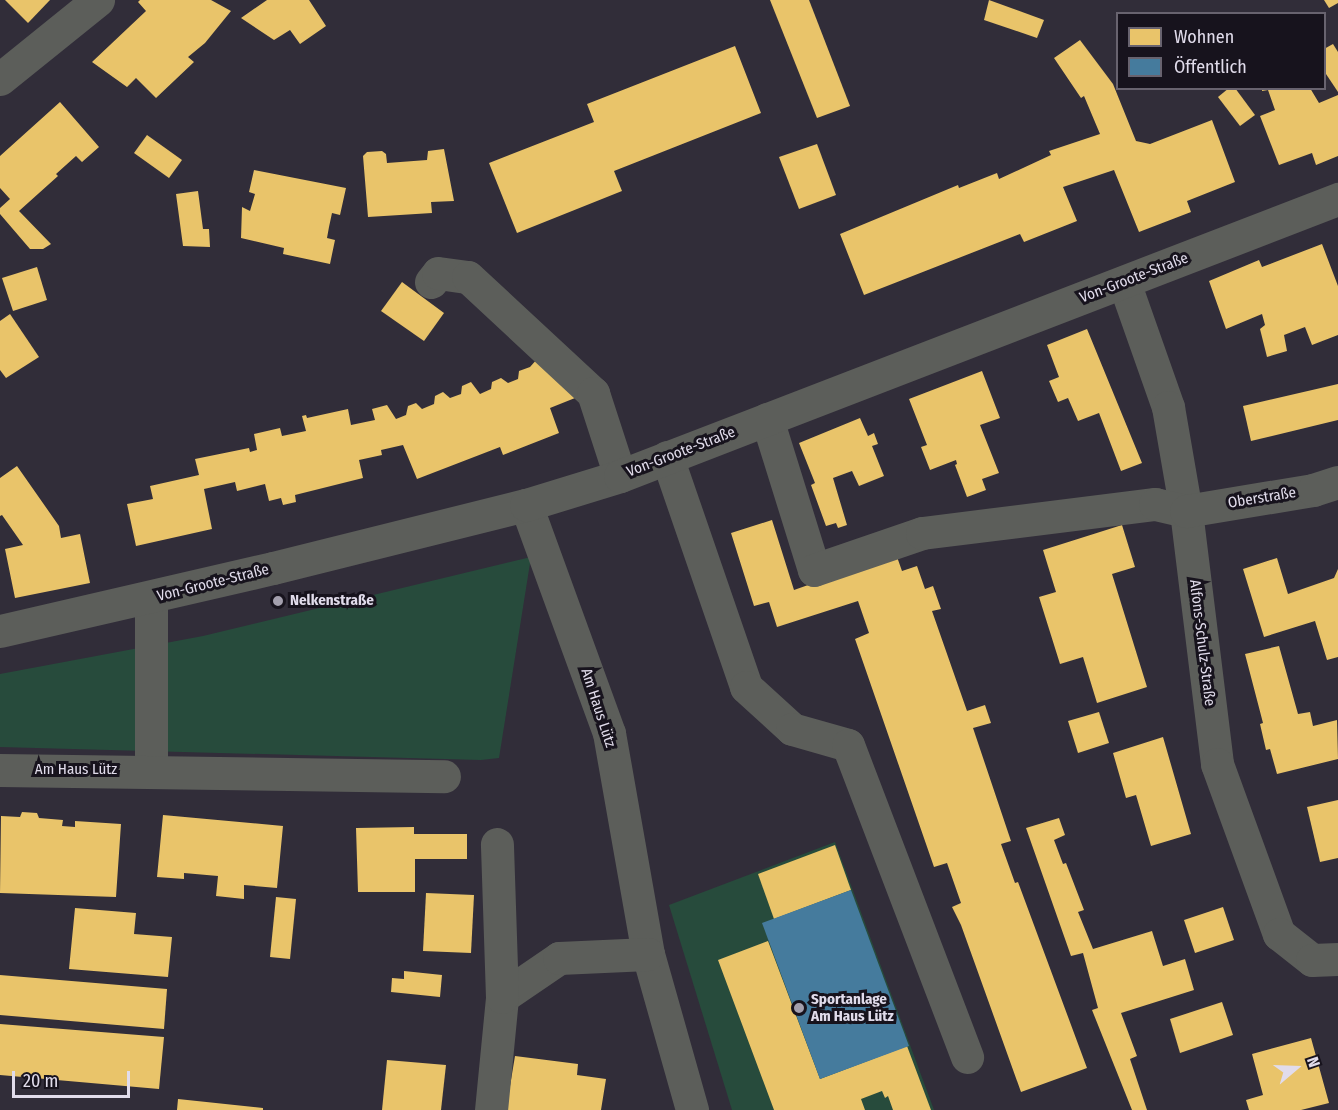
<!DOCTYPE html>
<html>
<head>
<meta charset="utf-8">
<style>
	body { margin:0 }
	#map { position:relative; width:1338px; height:1110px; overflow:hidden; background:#312d39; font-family:"Fira Sans Condensed",sans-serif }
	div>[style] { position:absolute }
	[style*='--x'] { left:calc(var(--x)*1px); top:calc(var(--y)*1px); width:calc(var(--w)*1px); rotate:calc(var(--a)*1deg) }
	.green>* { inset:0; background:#274b3c }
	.homes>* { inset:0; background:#e9c46a }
	.public>* { inset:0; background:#457b9d }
	.minor>* { height:33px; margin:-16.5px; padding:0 16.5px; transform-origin:16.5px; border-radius:16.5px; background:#5c5e5a }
	.dots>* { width:16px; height:16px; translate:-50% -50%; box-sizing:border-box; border:3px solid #17131d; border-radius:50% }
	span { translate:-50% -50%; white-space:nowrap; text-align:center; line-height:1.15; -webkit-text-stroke:6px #17131d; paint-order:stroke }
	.street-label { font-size:15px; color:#e1dceb }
	.poi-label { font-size:15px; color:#e1dceb; font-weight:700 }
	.left { translate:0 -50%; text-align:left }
	.legend { position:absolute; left:1116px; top:12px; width:210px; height:78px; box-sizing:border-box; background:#17131d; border:2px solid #68636f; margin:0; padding:8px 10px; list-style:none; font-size:18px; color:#e1dceb }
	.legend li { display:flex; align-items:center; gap:12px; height:30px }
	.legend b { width:30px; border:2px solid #68636f }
	.north { position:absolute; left:1266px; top:1038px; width:60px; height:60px; -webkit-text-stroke:4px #17131d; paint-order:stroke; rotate:71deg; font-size:16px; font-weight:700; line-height:24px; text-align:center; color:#e1dceb }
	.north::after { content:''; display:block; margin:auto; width:21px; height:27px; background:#e1dceb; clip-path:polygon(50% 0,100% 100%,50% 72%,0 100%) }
	.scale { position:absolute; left:12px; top:1071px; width:118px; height:27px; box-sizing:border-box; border:3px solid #e1dceb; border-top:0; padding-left:8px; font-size:18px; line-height:21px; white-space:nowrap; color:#e1dceb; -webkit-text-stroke:4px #17131d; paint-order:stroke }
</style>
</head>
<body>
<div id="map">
	<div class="green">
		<div style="clip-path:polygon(531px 557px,499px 758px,481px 760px,0 747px,0 674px,203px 636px)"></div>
		<div style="clip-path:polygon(835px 842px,934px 1110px,732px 1110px,669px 905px)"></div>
	</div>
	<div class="homes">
		<div style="clip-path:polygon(5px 0,50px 0,28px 23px)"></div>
		<div style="clip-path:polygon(140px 0,211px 0,231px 11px,205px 43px,188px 57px,194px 62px,156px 98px,136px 78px,127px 87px,92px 62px,146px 11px,138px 2px)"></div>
		<div style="clip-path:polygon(267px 0,309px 0,326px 26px,300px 44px,290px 30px,274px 40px,241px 18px)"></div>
		<div style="clip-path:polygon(770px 0,809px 0,850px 106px,817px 118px)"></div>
		<div style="clip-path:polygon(989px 0,1044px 20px,1037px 38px,984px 20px)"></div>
		<div style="clip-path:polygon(1324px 0,1338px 0,1338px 3px,1329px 8px)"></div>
		<div style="clip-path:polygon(1080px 40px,1113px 84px,1136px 141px,1150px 144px,1212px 120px,1235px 182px,1187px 201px,1191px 212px,1139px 232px,1114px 170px,1063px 187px,1077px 221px,1024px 242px,1020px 234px,864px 295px,840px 234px,958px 185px,959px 188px,997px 173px,999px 179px,1051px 155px,1049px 151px,1100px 134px,1084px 96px,1081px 98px,1054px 58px)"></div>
		<div style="clip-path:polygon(1333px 44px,1338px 52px,1338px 92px,1324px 71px,1324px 49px)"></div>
		<div style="clip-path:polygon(735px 46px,761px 113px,614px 171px,622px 191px,517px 233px,489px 163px,594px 122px,587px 104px)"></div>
		<div style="clip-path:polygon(1229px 88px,1235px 88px,1255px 115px,1240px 126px,1218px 97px)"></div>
		<div style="clip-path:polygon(1262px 88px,1310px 88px,1319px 103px,1338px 95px,1338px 156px,1316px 165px,1312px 153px,1279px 165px,1260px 116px,1275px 110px,1268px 90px,1262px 91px)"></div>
		<div style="clip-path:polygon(60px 102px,99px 147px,82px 162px,76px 156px,56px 174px,58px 176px,19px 211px,51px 244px,43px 249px,30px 249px,0 214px,0 208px,10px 199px,0 188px,0 156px)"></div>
		<div style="clip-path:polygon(147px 135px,182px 160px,169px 178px,134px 153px)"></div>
		<div style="clip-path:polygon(817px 144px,836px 195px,799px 209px,779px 157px)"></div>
		<div style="clip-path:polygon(444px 149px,454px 201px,431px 202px,432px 213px,368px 217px,363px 156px,367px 152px,382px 151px,386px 154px,387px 163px,427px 160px,428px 151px)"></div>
		<div style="clip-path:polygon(254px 170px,346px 188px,340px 215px,332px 213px,329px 227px,327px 238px,335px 240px,330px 264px,283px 254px,284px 248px,241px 238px,242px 207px,250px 211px,255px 194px,249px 192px)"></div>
		<div style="clip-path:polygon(198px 191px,203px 229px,209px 229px,210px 247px,183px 246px,176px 194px)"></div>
		<div style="clip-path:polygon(1322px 244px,1338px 286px,1338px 335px,1312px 345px,1305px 327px,1284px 335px,1287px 351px,1267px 357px,1260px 329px,1265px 325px,1262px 314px,1226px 329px,1209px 281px,1259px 260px,1262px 267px)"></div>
		<div style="clip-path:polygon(37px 267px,47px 300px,13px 311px,2px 278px)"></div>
		<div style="clip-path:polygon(402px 282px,444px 313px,424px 341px,381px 311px)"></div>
		<div style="clip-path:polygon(10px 314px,39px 357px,6px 378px,0 370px,0 321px)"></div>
		<div style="clip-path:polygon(1087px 329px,1142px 463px,1121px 471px,1099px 413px,1078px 421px,1068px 398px,1058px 402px,1049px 381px,1059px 377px,1047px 345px)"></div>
		<div style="clip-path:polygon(538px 358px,575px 398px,550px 408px,559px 433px,503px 455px,500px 447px,417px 479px,403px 445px,381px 450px,382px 455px,359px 460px,363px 478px,295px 495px,296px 502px,283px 505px,281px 498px,269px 501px,265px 484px,237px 491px,235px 482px,204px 489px,212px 529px,136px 546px,127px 504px,153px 499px,150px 486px,199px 475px,195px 459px,249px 448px,250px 452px,257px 450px,254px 434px,280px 428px,282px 436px,306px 431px,302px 416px,306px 415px,307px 418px,348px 409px,351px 425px,375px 420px,372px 409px,387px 405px,396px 419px,406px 415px,408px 406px,416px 403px,422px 409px,434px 404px,435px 396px,443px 392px,450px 398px,461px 394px,462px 386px,471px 382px,480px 394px,491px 389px,492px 382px,501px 378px,508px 383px,518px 379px,519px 371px,530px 367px)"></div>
		<div style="clip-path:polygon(982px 371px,1000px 418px,980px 425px,999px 473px,982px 479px,986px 490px,967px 497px,955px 465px,957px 464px,956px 460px,930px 470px,921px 447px,927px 445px,909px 399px)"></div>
		<div style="clip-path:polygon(1338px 384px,1338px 420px,1251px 441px,1243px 406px)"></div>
		<div style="clip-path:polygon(860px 418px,868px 436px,874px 433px,878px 444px,872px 446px,884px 476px,859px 486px,852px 471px,833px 478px,847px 525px,838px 528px,836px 523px,826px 526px,811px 485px,815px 483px,799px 443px)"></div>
		<div style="clip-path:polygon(17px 466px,59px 526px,61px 538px,80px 534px,90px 583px,15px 598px,5px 549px,23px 545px,2px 515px,0 516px,0 478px)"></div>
		<div style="clip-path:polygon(772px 520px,794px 590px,896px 554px,902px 571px,917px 566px,925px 589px,933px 586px,941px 609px,932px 611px,967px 711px,985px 705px,991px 723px,973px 728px,1011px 841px,1001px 844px,1015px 883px,1018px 882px,1087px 1068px,1021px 1092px,961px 925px,952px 907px,961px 903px,947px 863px,934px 867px,855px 639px,869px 633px,858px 601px,777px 627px,769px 602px,754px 606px,731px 533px)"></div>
		<div style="clip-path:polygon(1122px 525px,1135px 567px,1112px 574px,1147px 687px,1097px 703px,1083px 657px,1060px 664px,1039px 597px,1056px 592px,1043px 550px)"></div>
		<div style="clip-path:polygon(1277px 558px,1288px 594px,1334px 578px,1338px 569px,1338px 657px,1327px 660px,1315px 621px,1264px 637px,1243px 569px)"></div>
		<div style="clip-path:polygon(1279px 646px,1298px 714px,1310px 712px,1313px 726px,1337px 720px,1338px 759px,1277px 774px,1270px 749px,1266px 750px,1260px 724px,1263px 723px,1245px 654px)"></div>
		<div style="clip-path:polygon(1099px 712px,1109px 743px,1078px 753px,1068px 721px)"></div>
		<div style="clip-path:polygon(1163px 737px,1191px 834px,1151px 846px,1136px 795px,1126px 798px,1113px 753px)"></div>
		<div style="clip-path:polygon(1338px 800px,1338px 858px,1320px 862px,1307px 807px)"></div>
		<div style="clip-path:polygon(22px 812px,37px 813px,39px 818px,63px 820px,62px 826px,75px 827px,75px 821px,121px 824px,116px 897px,0 893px,1px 816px,20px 817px)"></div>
		<div style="clip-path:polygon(163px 815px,283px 826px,277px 888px,244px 885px,244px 899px,216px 896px,218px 876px,184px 873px,184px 879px,157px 877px)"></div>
		<div style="clip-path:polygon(1059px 818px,1065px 835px,1054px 840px,1063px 864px,1066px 863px,1084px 910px,1078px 912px,1093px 949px,1152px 931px,1163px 966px,1185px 959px,1194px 990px,1121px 1013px,1137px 1056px,1130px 1059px,1147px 1110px,1132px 1110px,1092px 1010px,1098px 1008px,1083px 953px,1071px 956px,1026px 828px)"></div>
		<div style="clip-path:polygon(414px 827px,414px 834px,467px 834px,467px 859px,415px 859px,415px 892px,358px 892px,356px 828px)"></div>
		<div style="clip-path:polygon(835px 845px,851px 890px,774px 919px,758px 874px)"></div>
		<div style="clip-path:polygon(426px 893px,474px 895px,471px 953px,423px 951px)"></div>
		<div style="clip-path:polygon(276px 897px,296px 899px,290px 959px,270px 957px)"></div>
		<div style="clip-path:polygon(1223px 907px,1234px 940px,1195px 953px,1184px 920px)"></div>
		<div style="clip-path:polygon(75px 908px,136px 913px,134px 934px,172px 937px,168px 977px,69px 969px)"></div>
		<div style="clip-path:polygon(768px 941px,820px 1079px,907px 1046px,931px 1110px,893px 1110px,888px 1096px,885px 1098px,882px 1091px,861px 1099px,865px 1110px,774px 1110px,718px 960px)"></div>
		<div style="clip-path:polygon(404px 971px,442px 975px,440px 997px,391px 992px,392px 978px,404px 979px)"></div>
		<div style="clip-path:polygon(0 975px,167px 989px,164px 1029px,0 1015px)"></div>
		<div style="clip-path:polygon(1222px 1002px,1233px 1035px,1180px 1053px,1170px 1019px)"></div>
		<div style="clip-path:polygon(0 1024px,164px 1037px,159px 1089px,0 1075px)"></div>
		<div style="clip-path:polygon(1311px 1038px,1329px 1103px,1301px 1110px,1249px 1110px,1246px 1100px,1263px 1095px,1252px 1054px)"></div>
		<div style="clip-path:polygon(515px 1056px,578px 1064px,577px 1075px,606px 1079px,601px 1110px,506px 1110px)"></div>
		<div style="clip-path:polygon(387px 1060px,446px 1065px,441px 1110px,382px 1110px)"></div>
		<div style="clip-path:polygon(178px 1099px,263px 1108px,263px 1110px,177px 1110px)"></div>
	</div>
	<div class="public">
		<div style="clip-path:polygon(851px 890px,909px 1046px,820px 1079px,762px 923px)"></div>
	</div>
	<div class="minor">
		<div style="--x:0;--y:79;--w:126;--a:-38.9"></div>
		<div style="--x:431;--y:282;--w:11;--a:-52"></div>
		<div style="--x:438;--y:273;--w:30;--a:8"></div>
		<div style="--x:468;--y:277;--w:171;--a:42.9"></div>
		<div style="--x:593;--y:393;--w:87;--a:72"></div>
		<div style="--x:1124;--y:282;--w:133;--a:70.6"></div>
		<div style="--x:1168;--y:407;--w:106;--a:80.2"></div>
		<div style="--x:1186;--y:511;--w:255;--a:83"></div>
		<div style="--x:1217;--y:764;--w:181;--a:70"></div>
		<div style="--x:1279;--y:934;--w:42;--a:38.2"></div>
		<div style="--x:1312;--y:960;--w:26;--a:-2"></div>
		<div style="--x:767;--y:419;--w:158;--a:72.7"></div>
		<div style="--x:814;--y:570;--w:114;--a:-18.9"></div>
		<div style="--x:922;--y:533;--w:235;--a:-7.1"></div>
		<div style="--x:1155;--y:504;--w:32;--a:13"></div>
		<div style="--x:1186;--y:511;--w:129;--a:-9.4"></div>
		<div style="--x:1313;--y:490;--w:26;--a:-18"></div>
		<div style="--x:667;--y:457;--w:243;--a:71"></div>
		<div style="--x:746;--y:687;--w:62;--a:42.4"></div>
		<div style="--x:792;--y:729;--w:58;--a:15.9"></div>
		<div style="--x:848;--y:745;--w:334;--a:69.1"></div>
		<div style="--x:526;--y:505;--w:243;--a:70"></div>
		<div style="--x:609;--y:733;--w:224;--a:80"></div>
		<div style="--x:648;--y:954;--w:162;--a:74.2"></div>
		<div style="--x:151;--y:598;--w:172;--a:90"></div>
		<div style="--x:0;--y:631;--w:280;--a:-13"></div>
		<div style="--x:273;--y:568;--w:261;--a:-14"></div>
		<div style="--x:526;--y:505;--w:98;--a:-17.1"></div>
		<div style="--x:620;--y:476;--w:770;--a:-21.1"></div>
		<div style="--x:0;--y:770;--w:444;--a:0.8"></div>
		<div style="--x:502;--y:997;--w:69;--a:-34.4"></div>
		<div style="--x:559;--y:958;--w:89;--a:-2.6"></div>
		<div style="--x:491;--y:1110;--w:114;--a:-84.4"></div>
		<div style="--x:502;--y:997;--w:153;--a:-91.9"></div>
	</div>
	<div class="dots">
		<div style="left:278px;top:601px;background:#a39fad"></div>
		<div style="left:799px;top:1008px;background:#a39fad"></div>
	</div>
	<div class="street-label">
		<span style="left:1134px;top:278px;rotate:-21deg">Von-Groote-Straße</span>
		<span style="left:681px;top:452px;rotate:-21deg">Von-Groote-Straße</span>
		<span style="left:1262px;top:498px;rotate:-9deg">Oberstraße</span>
		<span style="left:213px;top:583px;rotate:-14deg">Von-Groote-Straße</span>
		<span style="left:1202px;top:643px;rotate:83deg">Alfons-Schulz-Straße</span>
		<span style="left:598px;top:708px;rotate:72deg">Am Haus Lütz</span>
		<span style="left:76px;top:770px">Am Haus Lütz</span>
	</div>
	<div class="poi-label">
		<span class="left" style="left:290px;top:601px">Nelkenstraße</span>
		<span class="left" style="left:811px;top:1008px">Sportanlage<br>Am Haus Lütz</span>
	</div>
	<ul class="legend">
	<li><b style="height:16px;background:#e9c46a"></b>Wohnen</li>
	<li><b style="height:16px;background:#457b9d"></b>Öffentlich</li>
	</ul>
	<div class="north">N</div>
	<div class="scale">20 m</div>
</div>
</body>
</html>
